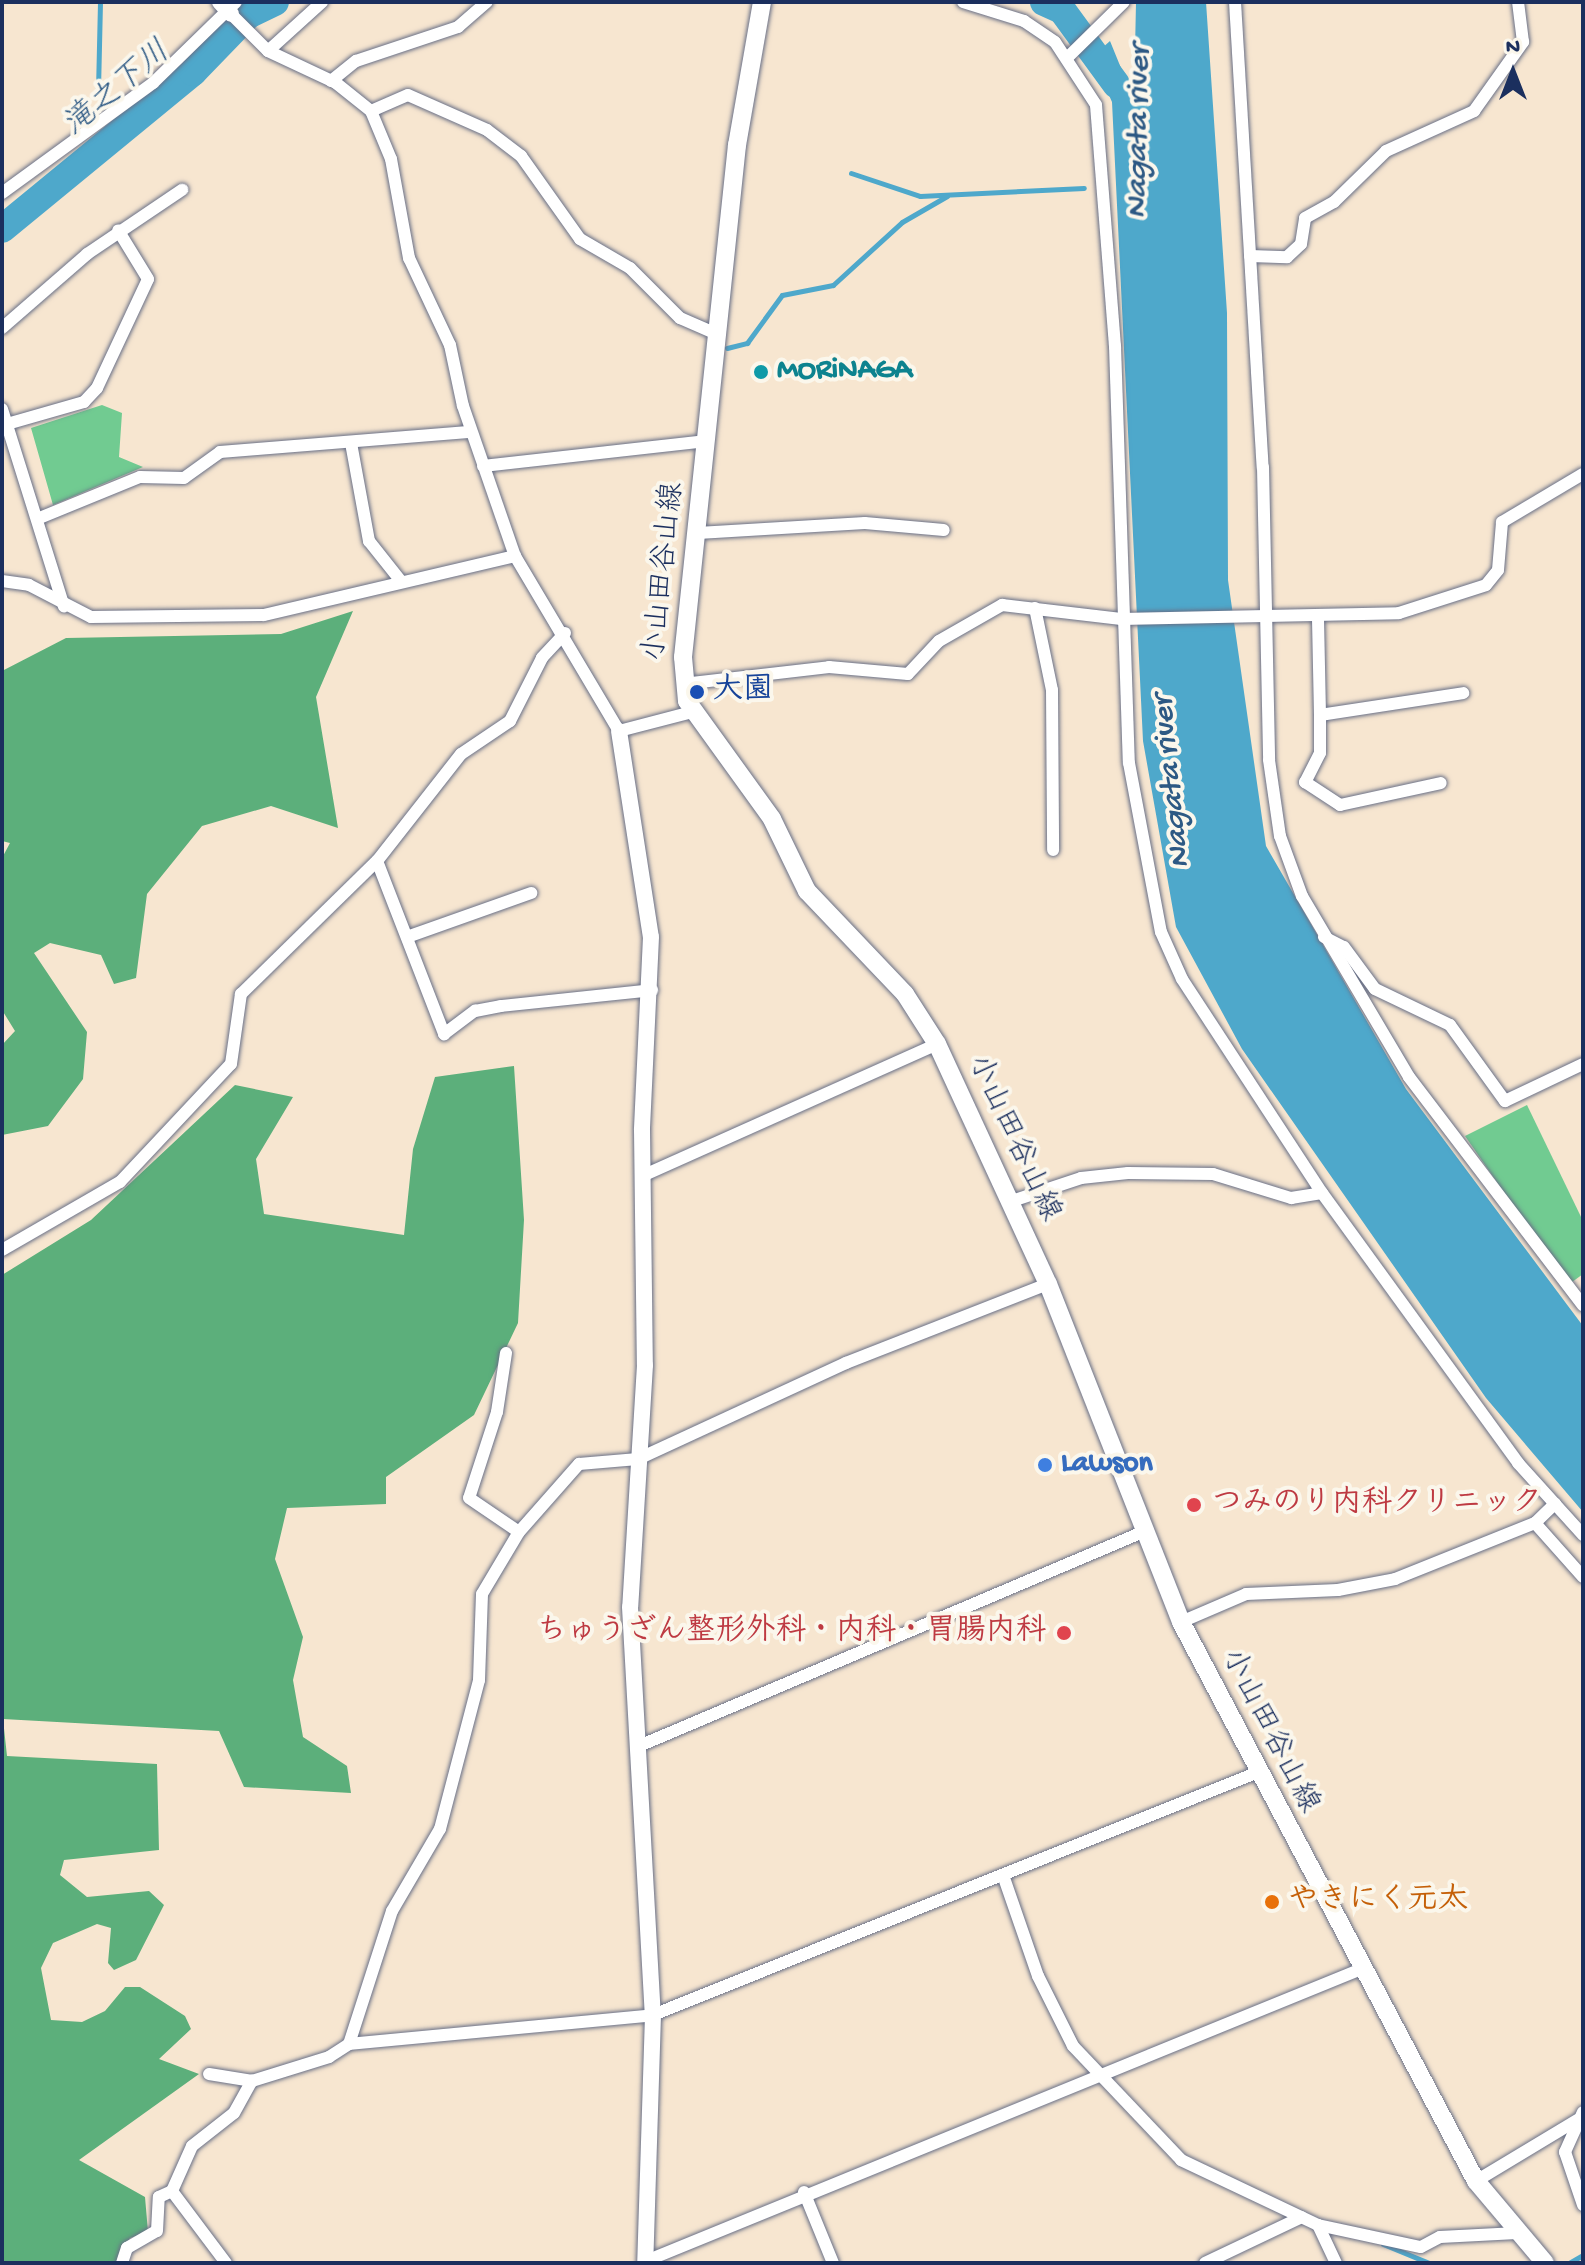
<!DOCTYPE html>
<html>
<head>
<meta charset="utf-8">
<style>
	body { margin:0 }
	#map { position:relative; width:1585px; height:2265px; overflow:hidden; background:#f7e6d0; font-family:"Gochi Hand","Klee One",sans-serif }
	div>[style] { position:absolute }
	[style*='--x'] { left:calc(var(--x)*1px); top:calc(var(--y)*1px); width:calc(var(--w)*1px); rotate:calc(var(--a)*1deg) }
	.green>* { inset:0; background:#71cb91 }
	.forest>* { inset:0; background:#5caf7b }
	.water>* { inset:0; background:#4ea8cb }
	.stream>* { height:5px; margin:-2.5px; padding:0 2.5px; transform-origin:2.5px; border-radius:2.5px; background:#4ea8cb }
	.river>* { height:28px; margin:-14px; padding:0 14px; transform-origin:14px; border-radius:14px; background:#4ea8cb }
	.roads { filter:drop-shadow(0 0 2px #686f86) drop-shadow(0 0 2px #686f86) }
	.minor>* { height:12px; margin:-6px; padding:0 6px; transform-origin:6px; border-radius:6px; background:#fff }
	.tertiary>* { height:16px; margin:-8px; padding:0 8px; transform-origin:8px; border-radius:8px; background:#fff }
	.secondary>* { height:18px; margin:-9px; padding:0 9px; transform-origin:9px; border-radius:9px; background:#fff }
	.dots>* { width:22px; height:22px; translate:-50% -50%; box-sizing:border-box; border:4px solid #fbf7ec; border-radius:50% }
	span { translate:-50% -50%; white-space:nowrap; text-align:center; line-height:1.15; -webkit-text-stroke:8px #fbf7ec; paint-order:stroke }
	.culture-label { font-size:30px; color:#0d838f; font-weight:700 }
	.left { translate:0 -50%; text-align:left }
	.street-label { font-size:30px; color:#1b2f5e }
	.transit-label { font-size:30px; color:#164399; font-weight:700 }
	.shop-label { font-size:30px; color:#366cbe; font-weight:700 }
	.health-label { font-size:30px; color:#be3a42; font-weight:700 }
	.right { translate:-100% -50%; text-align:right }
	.food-label { font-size:30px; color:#c56008; font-weight:700 }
	.water-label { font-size:32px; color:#2d5984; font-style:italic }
	.frame { position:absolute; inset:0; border:4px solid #1b2f5e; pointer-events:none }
	.north { position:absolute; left:1473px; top:32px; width:80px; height:80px; -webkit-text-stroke:6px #fbf7ec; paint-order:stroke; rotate:0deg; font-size:22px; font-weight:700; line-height:32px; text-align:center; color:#1b2f5e }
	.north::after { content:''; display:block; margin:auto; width:28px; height:36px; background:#1b2f5e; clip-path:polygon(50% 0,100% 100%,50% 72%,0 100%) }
</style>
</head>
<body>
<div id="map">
	<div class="green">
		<div style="clip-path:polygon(102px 405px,122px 413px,119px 457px,143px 467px,53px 505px,31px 428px)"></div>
		<div style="clip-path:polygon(1527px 1105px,1583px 1221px,1583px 1274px,1568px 1285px,1465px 1136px)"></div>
	</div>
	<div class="forest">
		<div style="clip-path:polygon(353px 611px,316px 697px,338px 828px,271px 806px,202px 826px,147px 894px,136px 978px,114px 984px,101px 955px,50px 943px,34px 953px,87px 1032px,83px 1079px,48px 1126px,2px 1135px,2px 1045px,15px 1031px,2px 1010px,2px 858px,10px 843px,2px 841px,2px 671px,66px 638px,281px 634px)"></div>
		<div style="clip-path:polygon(514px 1066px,524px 1220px,518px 1323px,474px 1415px,386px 1477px,386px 1504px,287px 1508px,275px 1559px,303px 1637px,293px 1680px,303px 1737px,347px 1766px,351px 1793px,244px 1787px,219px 1731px,3px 1719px,7px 1756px,157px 1764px,159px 1850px,64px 1860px,60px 1875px,87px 1897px,149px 1891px,164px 1905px,136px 1960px,114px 1970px,108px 1963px,111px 1928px,97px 1924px,53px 1943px,41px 1968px,51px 2020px,82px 2022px,105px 2011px,125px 1987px,140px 1987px,185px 2016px,191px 2029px,159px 2059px,199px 2074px,79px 2160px,145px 2197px,148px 2232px,130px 2238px,117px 2263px,2px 2263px,2px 1275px,91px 1220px,235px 1085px,293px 1097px,256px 1159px,264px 1214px,404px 1235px,413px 1149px,435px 1077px)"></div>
	</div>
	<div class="water">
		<div style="clip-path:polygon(1136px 2px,1206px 2px,1227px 313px,1228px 580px,1266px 846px,1406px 1089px,1583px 1326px,1583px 1512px,1486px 1398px,1242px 1049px,1176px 927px,1143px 741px,1112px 102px,1092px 57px,1110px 41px,1134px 100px)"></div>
	</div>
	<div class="stream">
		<div style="--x:100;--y:2;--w:86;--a:91.3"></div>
		<div style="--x:98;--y:88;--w:14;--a:56"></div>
		<div style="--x:120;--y:122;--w:5;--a:68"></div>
		<div style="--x:851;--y:173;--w:73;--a:18.4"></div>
		<div style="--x:920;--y:196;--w:164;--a:-2.8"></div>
		<div style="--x:727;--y:348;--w:21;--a:-14"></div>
		<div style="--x:747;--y:343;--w:59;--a:-53.9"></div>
		<div style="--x:782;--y:295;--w:52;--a:-11.1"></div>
		<div style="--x:833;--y:285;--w:93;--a:-42.4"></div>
		<div style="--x:902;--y:222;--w:52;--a:-30"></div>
		<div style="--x:1383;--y:2244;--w:50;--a:22.4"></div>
		<div style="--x:1569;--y:2263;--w:16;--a:-30"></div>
	</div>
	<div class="river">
		<div style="--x:1044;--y:2;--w:20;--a:24"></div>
		<div style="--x:1062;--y:10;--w:92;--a:53.9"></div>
		<div style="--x:2;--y:229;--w:247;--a:-39.4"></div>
		<div style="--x:193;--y:72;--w:79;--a:-46"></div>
		<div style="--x:248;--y:15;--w:30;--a:-26"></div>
	</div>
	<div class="roads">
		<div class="minor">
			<div style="--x:963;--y:2;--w:64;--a:17.3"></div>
			<div style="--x:1024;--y:21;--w:37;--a:34"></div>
			<div style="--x:1055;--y:42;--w:75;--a:56.9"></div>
			<div style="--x:1096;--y:105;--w:242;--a:85.5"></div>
			<div style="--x:1115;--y:346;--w:417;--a:88.1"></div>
			<div style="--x:1129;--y:763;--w:172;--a:79.3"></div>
			<div style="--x:1161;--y:932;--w:51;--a:65.9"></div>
			<div style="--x:1182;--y:979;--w:256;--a:56.8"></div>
			<div style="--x:1322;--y:1193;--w:334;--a:54"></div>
			<div style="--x:1518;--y:1463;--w:97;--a:47.9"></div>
			<div style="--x:1235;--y:2;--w:466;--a:86.6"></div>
			<div style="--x:1263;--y:467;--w:293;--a:88.8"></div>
			<div style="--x:1269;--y:760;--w:77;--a:81.8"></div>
			<div style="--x:1280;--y:836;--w:64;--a:69.9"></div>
			<div style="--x:1302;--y:896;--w:210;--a:59.4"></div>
			<div style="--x:1409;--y:1077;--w:287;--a:52.7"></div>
			<div style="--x:231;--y:14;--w:52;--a:45"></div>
			<div style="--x:268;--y:51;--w:75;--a:25.2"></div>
			<div style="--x:336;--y:83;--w:45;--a:38.7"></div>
			<div style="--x:371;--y:111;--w:52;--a:67.4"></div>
			<div style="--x:391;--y:159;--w:101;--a:79.7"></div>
			<div style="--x:409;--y:258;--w:96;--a:64.8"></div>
			<div style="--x:450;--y:345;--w:62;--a:78"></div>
			<div style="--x:463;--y:406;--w:159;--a:70.9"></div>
			<div style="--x:515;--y:556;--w:204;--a:59.3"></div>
			<div style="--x:619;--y:731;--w:75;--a:-14.6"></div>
			<div style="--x:268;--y:51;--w:73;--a:-42.2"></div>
			<div style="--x:1069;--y:56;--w:77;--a:-44.5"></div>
			<div style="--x:331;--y:81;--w:32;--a:-39"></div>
			<div style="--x:356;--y:61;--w:108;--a:-18.4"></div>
			<div style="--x:458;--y:27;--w:38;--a:-41"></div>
			<div style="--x:371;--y:111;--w:40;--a:-23.4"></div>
			<div style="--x:408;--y:95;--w:86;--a:23.9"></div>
			<div style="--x:487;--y:130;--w:43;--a:37.4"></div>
			<div style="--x:521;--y:156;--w:102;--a:54.6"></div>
			<div style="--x:580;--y:239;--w:58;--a:30.1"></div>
			<div style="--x:630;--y:268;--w:71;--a:45"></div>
			<div style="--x:680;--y:318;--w:40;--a:23.4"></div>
			<div style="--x:2;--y:193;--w:187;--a:-36.1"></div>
			<div style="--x:153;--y:83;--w:116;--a:-44.3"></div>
			<div style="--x:1250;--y:256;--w:37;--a:2"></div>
			<div style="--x:1287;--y:257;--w:19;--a:-43"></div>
			<div style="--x:1301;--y:244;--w:26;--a:-81"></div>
			<div style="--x:1305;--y:218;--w:33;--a:-29"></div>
			<div style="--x:1334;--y:202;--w:73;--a:-44.4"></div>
			<div style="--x:1386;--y:151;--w:97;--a:-24.4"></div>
			<div style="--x:1474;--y:111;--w:85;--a:-54.6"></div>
			<div style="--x:1523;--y:42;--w:40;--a:-97.1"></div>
			<div style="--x:2;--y:328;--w:113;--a:-41"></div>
			<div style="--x:87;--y:254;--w:115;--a:-34"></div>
			<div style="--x:2;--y:409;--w:207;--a:72.6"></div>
			<div style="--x:7;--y:424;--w:80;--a:-15.9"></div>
			<div style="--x:84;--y:402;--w:19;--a:-47"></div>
			<div style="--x:97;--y:388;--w:120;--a:-64.9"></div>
			<div style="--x:148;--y:279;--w:57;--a:-121.5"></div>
			<div style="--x:351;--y:443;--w:100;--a:79.6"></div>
			<div style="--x:369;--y:541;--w:50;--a:51.5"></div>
			<div style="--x:483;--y:466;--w:225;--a:-6.4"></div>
			<div style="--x:37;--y:519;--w:111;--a:-22.2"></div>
			<div style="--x:140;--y:477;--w:44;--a:1.3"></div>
			<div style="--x:184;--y:478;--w:44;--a:-35.8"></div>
			<div style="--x:220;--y:452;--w:252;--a:-4.6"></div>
			<div style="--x:698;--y:533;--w:167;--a:-3.4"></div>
			<div style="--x:865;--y:523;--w:79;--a:5.1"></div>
			<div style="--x:2;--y:581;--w:27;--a:8"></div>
			<div style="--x:29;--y:585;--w:70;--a:27.3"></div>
			<div style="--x:91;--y:617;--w:173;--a:-0.7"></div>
			<div style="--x:264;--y:615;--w:258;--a:-13.2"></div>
			<div style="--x:1035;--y:608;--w:84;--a:78.3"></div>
			<div style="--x:1052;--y:690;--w:160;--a:89.6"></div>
			<div style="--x:1318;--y:619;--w:96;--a:88.8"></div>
			<div style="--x:1320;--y:715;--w:145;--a:-8.7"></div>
			<div style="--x:565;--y:633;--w:34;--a:133"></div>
			<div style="--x:542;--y:658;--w:71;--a:116.9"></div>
			<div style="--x:510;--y:721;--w:59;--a:146"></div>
			<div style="--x:461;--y:754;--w:136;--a:128.1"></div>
			<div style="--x:377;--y:861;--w:186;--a:68.8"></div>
			<div style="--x:444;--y:1034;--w:39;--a:-37"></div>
			<div style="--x:475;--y:1011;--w:26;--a:-11"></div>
			<div style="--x:501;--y:1006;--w:152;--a:-6"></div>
			<div style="--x:683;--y:684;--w:147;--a:-6.6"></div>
			<div style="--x:829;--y:667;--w:79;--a:5.1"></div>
			<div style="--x:908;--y:674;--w:45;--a:-46.8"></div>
			<div style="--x:939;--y:641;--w:73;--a:-29.7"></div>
			<div style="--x:1002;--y:605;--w:120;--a:6.7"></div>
			<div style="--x:1121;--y:619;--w:278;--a:-1.2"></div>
			<div style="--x:1399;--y:613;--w:91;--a:-17.8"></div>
			<div style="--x:1486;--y:585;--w:19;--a:-51"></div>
			<div style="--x:1498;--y:570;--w:48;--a:-85.2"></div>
			<div style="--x:1502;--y:522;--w:94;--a:-30.7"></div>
			<div style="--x:1320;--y:715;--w:38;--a:90"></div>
			<div style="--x:1320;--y:753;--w:33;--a:117"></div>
			<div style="--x:1305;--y:782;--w:42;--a:33.3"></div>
			<div style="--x:1340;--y:805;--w:103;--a:-12.3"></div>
			<div style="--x:407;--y:937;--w:132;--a:-19.5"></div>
			<div style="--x:1324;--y:937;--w:22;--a:27"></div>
			<div style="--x:1344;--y:947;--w:52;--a:53.6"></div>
			<div style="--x:1375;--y:989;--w:83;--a:25.6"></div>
			<div style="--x:1450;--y:1025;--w:94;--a:54.1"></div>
			<div style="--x:1505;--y:1101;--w:86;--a:-25.4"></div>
			<div style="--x:642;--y:1176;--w:323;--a:-24.1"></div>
			<div style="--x:1012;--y:1201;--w:73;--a:-18.4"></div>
			<div style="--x:1081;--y:1178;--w:47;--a:-6.1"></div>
			<div style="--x:1128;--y:1173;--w:85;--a:0.7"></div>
			<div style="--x:1213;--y:1174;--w:82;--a:17.1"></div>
			<div style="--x:1291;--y:1198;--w:31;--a:-9"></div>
			<div style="--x:2;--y:1250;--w:136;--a:-30"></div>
			<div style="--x:120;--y:1182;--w:162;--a:-46.8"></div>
			<div style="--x:231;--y:1064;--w:71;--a:-81.9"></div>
			<div style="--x:241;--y:994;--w:190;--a:-44.4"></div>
			<div style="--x:506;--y:1353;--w:60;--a:98.7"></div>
			<div style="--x:497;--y:1412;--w:90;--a:108"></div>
			<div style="--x:469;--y:1498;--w:60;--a:34.2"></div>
			<div style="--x:1535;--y:1523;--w:72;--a:48.4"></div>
			<div style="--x:1181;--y:1622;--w:71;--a:-23.3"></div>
			<div style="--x:1246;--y:1594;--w:92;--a:-2.5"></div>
			<div style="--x:1338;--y:1590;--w:58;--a:-10.9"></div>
			<div style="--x:1395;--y:1579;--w:151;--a:-21.8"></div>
			<div style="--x:1535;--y:1523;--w:28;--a:-44"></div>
			<div style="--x:639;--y:1746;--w:548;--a:-23.01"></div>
			<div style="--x:1003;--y:1875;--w:107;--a:70.9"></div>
			<div style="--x:1038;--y:1976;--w:78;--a:63.4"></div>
			<div style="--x:1073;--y:2046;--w:157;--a:46.5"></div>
			<div style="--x:1181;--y:2160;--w:152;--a:25.4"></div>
			<div style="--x:1318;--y:2225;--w:105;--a:12.1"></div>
			<div style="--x:1421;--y:2247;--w:21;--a:-28"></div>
			<div style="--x:1440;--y:2237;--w:77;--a:-3"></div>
			<div style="--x:349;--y:2044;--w:305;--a:-5.4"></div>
			<div style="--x:653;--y:2015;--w:650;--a:-21.87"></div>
			<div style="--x:209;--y:2074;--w:44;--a:9.2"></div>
			<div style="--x:252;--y:2081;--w:81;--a:-17.3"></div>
			<div style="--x:329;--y:2057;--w:24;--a:-33"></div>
			<div style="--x:349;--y:2044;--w:140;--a:-72.1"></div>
			<div style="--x:392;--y:1911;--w:95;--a:-59.7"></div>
			<div style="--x:440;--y:1829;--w:154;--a:-75.3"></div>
			<div style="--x:479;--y:1680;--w:86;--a:-88"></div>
			<div style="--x:482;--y:1594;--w:72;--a:-59.2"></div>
			<div style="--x:519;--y:1532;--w:91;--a:-48.6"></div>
			<div style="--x:579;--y:1464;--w:59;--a:-4.8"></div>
			<div style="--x:638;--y:1459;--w:229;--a:-24.8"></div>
			<div style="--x:846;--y:1363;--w:217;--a:-21.4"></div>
			<div style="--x:1583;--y:2112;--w:44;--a:114.2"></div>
			<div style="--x:1565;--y:2152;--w:56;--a:71.2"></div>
			<div style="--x:1476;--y:2181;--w:118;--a:-31.1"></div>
			<div style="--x:804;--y:2192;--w:77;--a:67.8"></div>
			<div style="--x:1318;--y:2225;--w:42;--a:64.7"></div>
			<div style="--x:646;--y:2261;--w:772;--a:-22.21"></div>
			<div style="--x:122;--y:2263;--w:16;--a:-72"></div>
			<div style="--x:127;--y:2248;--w:34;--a:-30"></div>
			<div style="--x:157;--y:2231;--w:34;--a:-87"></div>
			<div style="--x:159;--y:2197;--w:14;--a:-25"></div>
			<div style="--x:226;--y:2263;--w:90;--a:-126.9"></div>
			<div style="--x:172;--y:2191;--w:49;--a:-66"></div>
			<div style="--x:192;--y:2146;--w:53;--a:-38.2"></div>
			<div style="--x:234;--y:2113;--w:37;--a:-61"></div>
			<div style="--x:1205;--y:2263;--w:107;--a:-25.4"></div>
		</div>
		<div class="tertiary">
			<div style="--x:220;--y:2;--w:16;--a:47"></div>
			<div style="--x:619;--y:731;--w:208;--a:81.2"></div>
			<div style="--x:651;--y:937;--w:193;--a:92.7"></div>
			<div style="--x:642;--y:1130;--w:235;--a:89.3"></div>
			<div style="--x:645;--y:1365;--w:242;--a:93.5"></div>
			<div style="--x:630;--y:1607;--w:409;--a:86.8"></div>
			<div style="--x:653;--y:2015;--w:248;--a:91.8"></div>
		</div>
		<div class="secondary">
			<div style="--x:762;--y:2;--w:145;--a:99.9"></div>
			<div style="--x:737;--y:145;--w:515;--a:96.02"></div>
			<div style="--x:683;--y:657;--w:44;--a:84.8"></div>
			<div style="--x:687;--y:701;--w:145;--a:54.2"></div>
			<div style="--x:772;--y:819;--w:80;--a:64.1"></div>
			<div style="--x:807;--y:891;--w:142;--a:46.4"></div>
			<div style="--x:905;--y:994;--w:59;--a:57.4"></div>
			<div style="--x:937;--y:1044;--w:264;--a:65.2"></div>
			<div style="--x:1048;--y:1284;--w:363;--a:68.5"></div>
			<div style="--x:1181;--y:1622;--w:632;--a:62.18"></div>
			<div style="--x:1476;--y:2181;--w:107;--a:49.9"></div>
		</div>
	</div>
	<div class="dots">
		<div style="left:761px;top:372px;background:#0f9aa8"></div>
		<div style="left:697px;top:692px;background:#1a4fb4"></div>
		<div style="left:1045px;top:1465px;background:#3f7fe0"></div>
		<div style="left:1194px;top:1505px;background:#e0444e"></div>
		<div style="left:1064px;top:1633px;background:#e0444e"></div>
		<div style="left:1272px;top:1902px;background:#e8710a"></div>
	</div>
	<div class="culture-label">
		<span class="left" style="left:777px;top:372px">MORiNAGA</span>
	</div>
	<div class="street-label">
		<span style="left:666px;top:572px;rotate:-84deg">小山田谷山線</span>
		<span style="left:1012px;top:1139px;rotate:65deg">小山田谷山線</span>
		<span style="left:1268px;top:1732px;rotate:63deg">小山田谷山線</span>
	</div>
	<div class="transit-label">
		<span class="left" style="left:713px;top:692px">大園</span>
	</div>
	<div class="shop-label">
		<span class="left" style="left:1061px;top:1465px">Lawson</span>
	</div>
	<div class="health-label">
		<span class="left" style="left:1212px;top:1505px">つみのり内科クリニック</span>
		<span class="right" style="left:1046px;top:1633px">ちゅうざん整形外科・内科・胃腸内科</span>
	</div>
	<div class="food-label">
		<span class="left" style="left:1288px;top:1902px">やきにく元太</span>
	</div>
	<div class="water-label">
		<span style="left:118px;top:90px;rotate:-40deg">滝之下川</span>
		<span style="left:1140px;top:132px;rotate:-89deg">Nagata river</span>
		<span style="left:1173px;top:782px;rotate:-96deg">Nagata river</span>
	</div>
	<div class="frame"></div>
	<div class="north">N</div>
</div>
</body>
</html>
